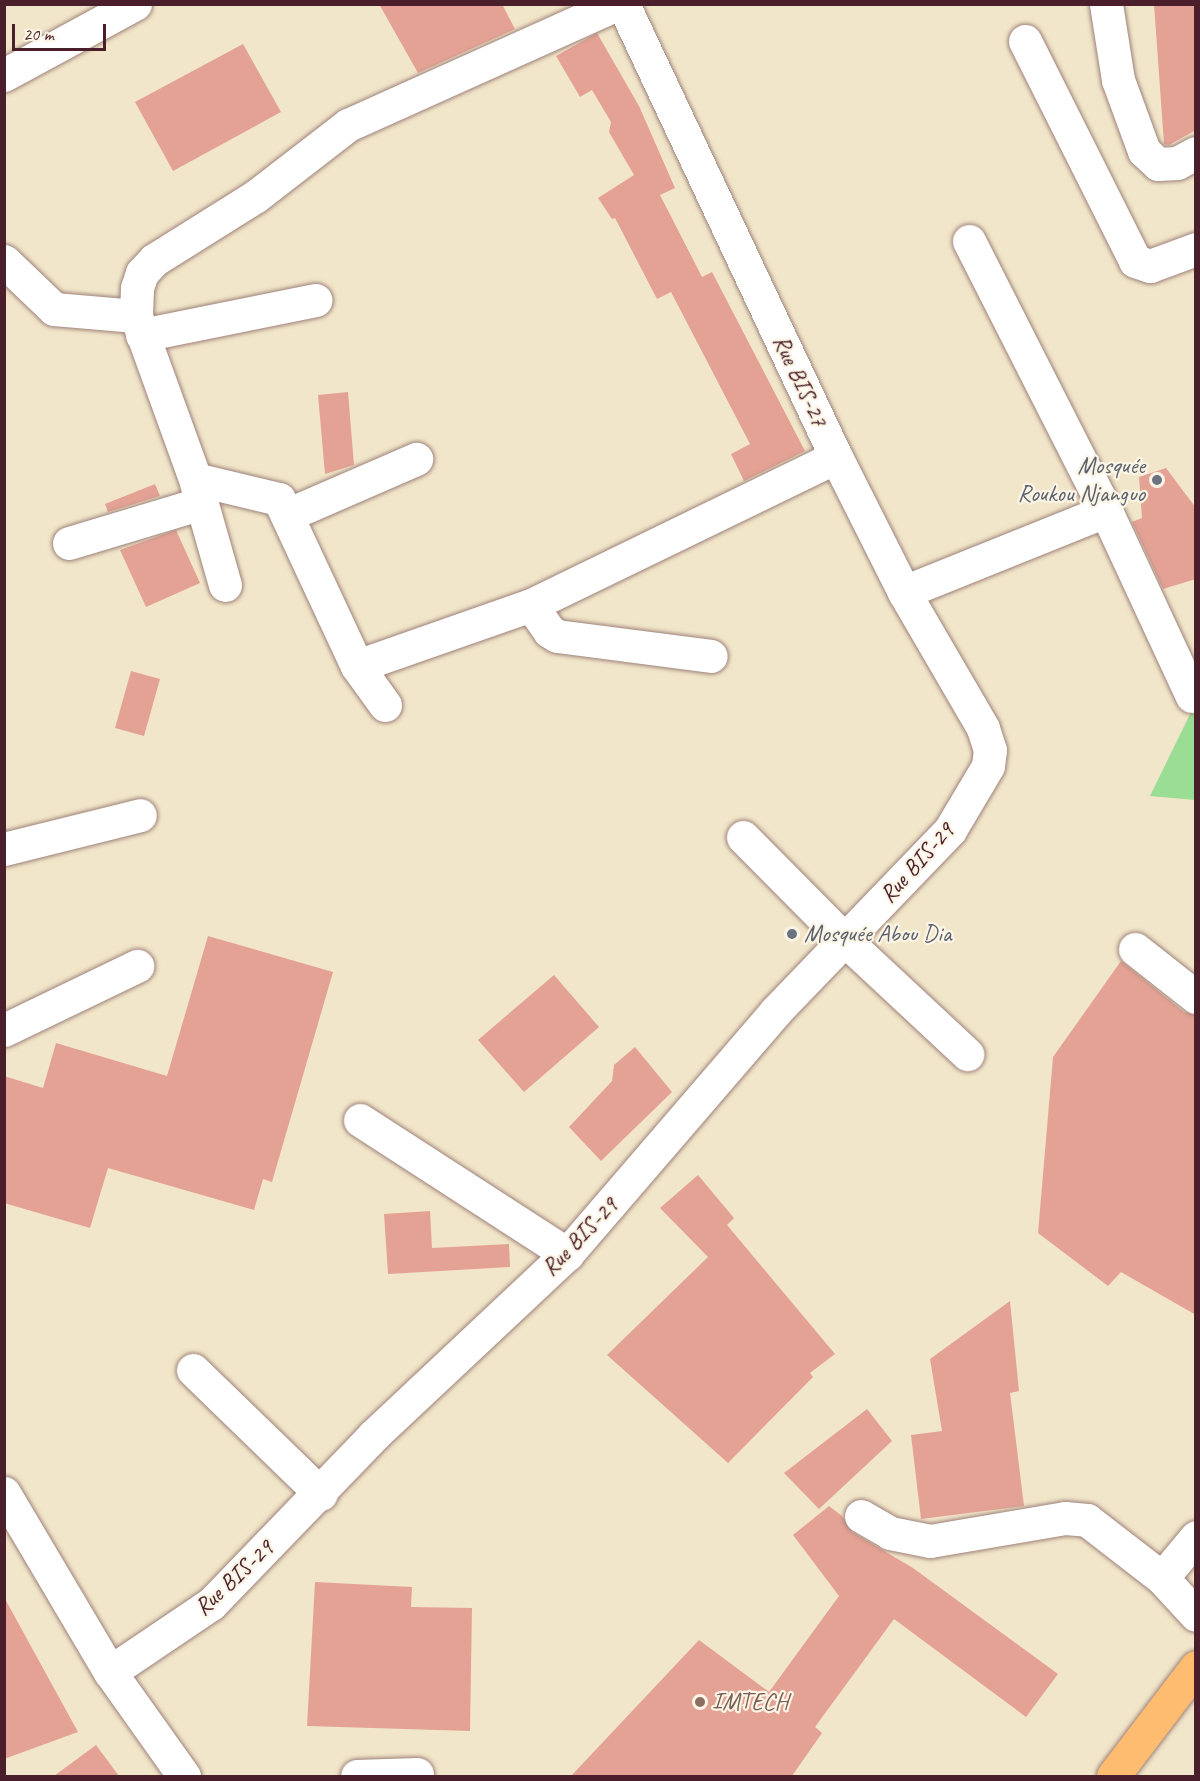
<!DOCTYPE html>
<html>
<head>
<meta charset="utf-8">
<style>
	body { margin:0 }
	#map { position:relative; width:1200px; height:1781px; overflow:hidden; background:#f2e6ca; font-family:Caveat,sans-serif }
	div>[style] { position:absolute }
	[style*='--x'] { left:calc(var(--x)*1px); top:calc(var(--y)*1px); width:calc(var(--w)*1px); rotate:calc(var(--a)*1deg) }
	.green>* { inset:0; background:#9add95 }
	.building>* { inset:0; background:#e4a295 }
	.roads { filter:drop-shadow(0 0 2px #9e827a) drop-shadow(0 0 2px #9e827a) }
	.minor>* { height:33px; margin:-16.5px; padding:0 16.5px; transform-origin:16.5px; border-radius:16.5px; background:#fff }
	.major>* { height:33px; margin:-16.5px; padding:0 16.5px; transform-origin:16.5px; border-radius:16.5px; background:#febc70 }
	.dots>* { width:16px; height:16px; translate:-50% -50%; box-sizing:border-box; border:3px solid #fcf5e5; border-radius:50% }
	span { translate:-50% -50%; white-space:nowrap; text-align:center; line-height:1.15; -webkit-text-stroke:4.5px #fcf5e5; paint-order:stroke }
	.street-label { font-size:24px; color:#4a1f2b }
	.worship-label { font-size:24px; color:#5b616d }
	.right { translate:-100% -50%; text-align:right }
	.left { translate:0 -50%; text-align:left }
	.education-label { font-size:24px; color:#785e54 }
	.frame { position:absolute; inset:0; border:6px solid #4a1f2b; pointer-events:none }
	.scale { position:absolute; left:12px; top:24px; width:94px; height:27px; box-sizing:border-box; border:3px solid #4a1f2b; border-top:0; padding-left:8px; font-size:18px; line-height:21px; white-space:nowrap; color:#4a1f2b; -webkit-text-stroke:4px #fcf5e5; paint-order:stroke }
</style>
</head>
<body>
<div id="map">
	<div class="green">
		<div style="clip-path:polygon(1195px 704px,1195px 800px,1150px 796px)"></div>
	</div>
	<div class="building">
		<div style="clip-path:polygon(379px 4px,502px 4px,515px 29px,418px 73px)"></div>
		<div style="clip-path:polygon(1154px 4px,1196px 4px,1196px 130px,1169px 145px,1164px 144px)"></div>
		<div style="clip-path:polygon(597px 33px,639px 106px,675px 188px,660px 195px,702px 277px,712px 272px,805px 451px,744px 481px,731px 454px,750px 444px,671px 292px,657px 299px,615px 218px,612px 219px,598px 198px,634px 175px,609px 132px,611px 122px,592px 90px,580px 97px,556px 56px)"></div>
		<div style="clip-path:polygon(243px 44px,281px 112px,173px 171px,135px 102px)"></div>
		<div style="clip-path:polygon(348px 392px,354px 465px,325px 474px,318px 395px)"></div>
		<div style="clip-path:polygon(1166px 468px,1196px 508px,1196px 579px,1163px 589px,1132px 522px,1142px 518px,1139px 477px)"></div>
		<div style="clip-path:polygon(155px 484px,160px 496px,108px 512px,105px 504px)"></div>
		<div style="clip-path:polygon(176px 530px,200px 583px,146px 607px,120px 550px)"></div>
		<div style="clip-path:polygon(131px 671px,160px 679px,144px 736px,115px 728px)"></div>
		<div style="clip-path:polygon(208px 936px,333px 972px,272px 1182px,263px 1179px,254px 1210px,108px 1168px,90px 1228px,4px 1203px,4px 1076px,43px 1088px,56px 1043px,167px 1076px)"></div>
		<div style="clip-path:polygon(1121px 961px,1184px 1012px,1196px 1015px,1196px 1315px,1121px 1272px,1108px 1286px,1038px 1233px,1053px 1057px)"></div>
		<div style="clip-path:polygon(554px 975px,599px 1027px,524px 1092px,478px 1040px)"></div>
		<div style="clip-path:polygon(635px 1047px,672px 1092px,601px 1161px,569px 1127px,612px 1081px,614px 1065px)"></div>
		<div style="clip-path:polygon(698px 1175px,734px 1218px,727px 1225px,835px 1354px,810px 1373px,813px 1377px,728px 1463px,607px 1355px,708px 1257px,660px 1208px)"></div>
		<div style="clip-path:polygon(430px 1211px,432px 1248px,509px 1244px,510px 1267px,388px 1274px,384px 1214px)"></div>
		<div style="clip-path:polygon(1010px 1301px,1019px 1391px,1010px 1393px,1024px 1506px,921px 1519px,911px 1435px,942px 1431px,930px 1359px)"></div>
		<div style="clip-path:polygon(867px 1409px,892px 1441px,819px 1509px,784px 1473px)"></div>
		<div style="clip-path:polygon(829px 1506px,842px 1516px,852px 1532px,913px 1568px,1058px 1674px,1026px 1717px,894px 1619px,815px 1727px,822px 1733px,792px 1776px,571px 1776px,699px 1640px,769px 1692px,839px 1596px,793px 1535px)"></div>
		<div style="clip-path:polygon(315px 1582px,412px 1587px,411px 1607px,472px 1608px,470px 1731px,307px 1726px)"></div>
		<div style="clip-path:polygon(4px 1597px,78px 1732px,4px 1759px)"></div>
		<div style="clip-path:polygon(96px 1745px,119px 1776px,54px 1776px)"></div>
	</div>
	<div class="roads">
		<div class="minor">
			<div style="--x:1106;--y:4;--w:77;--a:81"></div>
			<div style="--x:1118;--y:80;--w:76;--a:69.9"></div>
			<div style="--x:1144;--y:151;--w:19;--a:43"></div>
			<div style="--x:1158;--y:164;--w:19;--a:-3"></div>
			<div style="--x:1177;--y:163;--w:21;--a:-28"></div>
			<div style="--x:1025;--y:41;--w:246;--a:63.4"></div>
			<div style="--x:1135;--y:261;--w:16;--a:18"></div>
			<div style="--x:1150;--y:266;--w:49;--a:-20.3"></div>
			<div style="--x:4;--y:75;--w:149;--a:-28.5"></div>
			<div style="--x:969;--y:241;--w:303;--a:63.1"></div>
			<div style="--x:1106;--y:511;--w:204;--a:65.1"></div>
			<div style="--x:4;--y:261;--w:69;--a:43.8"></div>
			<div style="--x:54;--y:309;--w:82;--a:4.9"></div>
			<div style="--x:136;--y:316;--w:173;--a:70.1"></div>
			<div style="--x:195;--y:479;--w:86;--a:13.4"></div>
			<div style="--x:279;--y:499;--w:184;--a:65"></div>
			<div style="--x:357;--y:666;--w:184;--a:-19.3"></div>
			<div style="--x:531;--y:605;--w:339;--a:-25.9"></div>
			<div style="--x:136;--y:316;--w:28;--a:-88"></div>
			<div style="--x:137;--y:288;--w:16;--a:-72"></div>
			<div style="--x:142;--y:273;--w:18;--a:-47"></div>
			<div style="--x:154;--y:260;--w:120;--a:-32.1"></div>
			<div style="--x:256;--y:196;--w:116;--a:-37.7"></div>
			<div style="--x:348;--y:125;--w:295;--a:-24.2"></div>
			<div style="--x:142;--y:335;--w:177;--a:-11.4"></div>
			<div style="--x:196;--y:483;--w:106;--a:74.1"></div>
			<div style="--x:287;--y:515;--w:141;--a:-23.5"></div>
			<div style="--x:69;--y:543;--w:139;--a:-16.7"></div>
			<div style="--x:904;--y:592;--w:218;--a:-21.9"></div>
			<div style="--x:531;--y:605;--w:32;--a:55"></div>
			<div style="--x:549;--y:631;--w:9;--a:32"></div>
			<div style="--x:557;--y:636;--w:155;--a:7.4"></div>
			<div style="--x:357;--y:666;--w:48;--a:54.3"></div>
			<div style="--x:743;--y:837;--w:146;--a:45.3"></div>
			<div style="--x:846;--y:941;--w:166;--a:43"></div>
			<div style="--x:4;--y:849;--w:140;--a:-14"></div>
			<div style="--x:1135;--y:949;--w:78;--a:38.2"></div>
			<div style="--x:4;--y:1030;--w:148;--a:-25.7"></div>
			<div style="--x:360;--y:1120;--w:247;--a:32.9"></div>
			<div style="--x:193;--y:1370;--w:178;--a:44.1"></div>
			<div style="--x:4;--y:1493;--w:208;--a:59.4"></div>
			<div style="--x:110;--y:1672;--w:128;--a:54.6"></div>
			<div style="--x:861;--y:1516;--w:34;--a:30"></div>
			<div style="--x:890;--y:1533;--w:41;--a:11.3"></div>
			<div style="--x:930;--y:1541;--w:137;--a:-9.7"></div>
			<div style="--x:1065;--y:1518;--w:22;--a:5"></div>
			<div style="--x:1087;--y:1520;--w:95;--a:37.7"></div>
			<div style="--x:1162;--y:1578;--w:50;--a:47.4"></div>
			<div style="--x:1162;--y:1578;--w:53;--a:-50.3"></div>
			<div style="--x:110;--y:1672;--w:122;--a:-34"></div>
			<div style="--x:211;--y:1604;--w:233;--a:-46"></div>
			<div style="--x:373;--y:1436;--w:266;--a:-43.2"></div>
			<div style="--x:567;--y:1254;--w:319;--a:-49.3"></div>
			<div style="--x:775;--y:1012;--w:252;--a:-46.1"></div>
			<div style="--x:950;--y:830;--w:74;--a:-59.3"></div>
			<div style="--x:988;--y:766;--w:16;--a:-83"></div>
			<div style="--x:990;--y:750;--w:23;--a:-108"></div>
			<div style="--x:983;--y:728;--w:157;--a:-120.2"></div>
			<div style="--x:904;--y:592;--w:151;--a:-116.7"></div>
			<div style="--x:836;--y:457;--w:501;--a:-115.18"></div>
			<div style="--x:357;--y:1776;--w:60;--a:-1.9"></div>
		</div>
		<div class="major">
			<div style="--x:1113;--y:1776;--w:137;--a:-52.7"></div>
		</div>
	</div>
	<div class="dots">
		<div style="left:1157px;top:480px;background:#6b7280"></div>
		<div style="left:792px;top:934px;background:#6b7280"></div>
		<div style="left:700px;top:1702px;background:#8d6e63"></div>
	</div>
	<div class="street-label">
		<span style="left:800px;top:381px;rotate:65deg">Rue BIS-27</span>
		<span style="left:917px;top:863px;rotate:-48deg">Rue BIS-29</span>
		<span style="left:580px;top:1237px;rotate:-46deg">Rue BIS-29</span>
		<span style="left:234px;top:1578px;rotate:-43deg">Rue BIS-29</span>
	</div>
	<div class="worship-label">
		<span class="right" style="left:1145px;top:480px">Mosquée<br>Roukou Njanguo</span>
		<span class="left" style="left:804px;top:934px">Mosquée Abou Dia</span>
	</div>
	<div class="education-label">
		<span class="left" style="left:712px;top:1702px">IMTECH</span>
	</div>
	<div class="frame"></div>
	<div class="scale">20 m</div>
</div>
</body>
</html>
